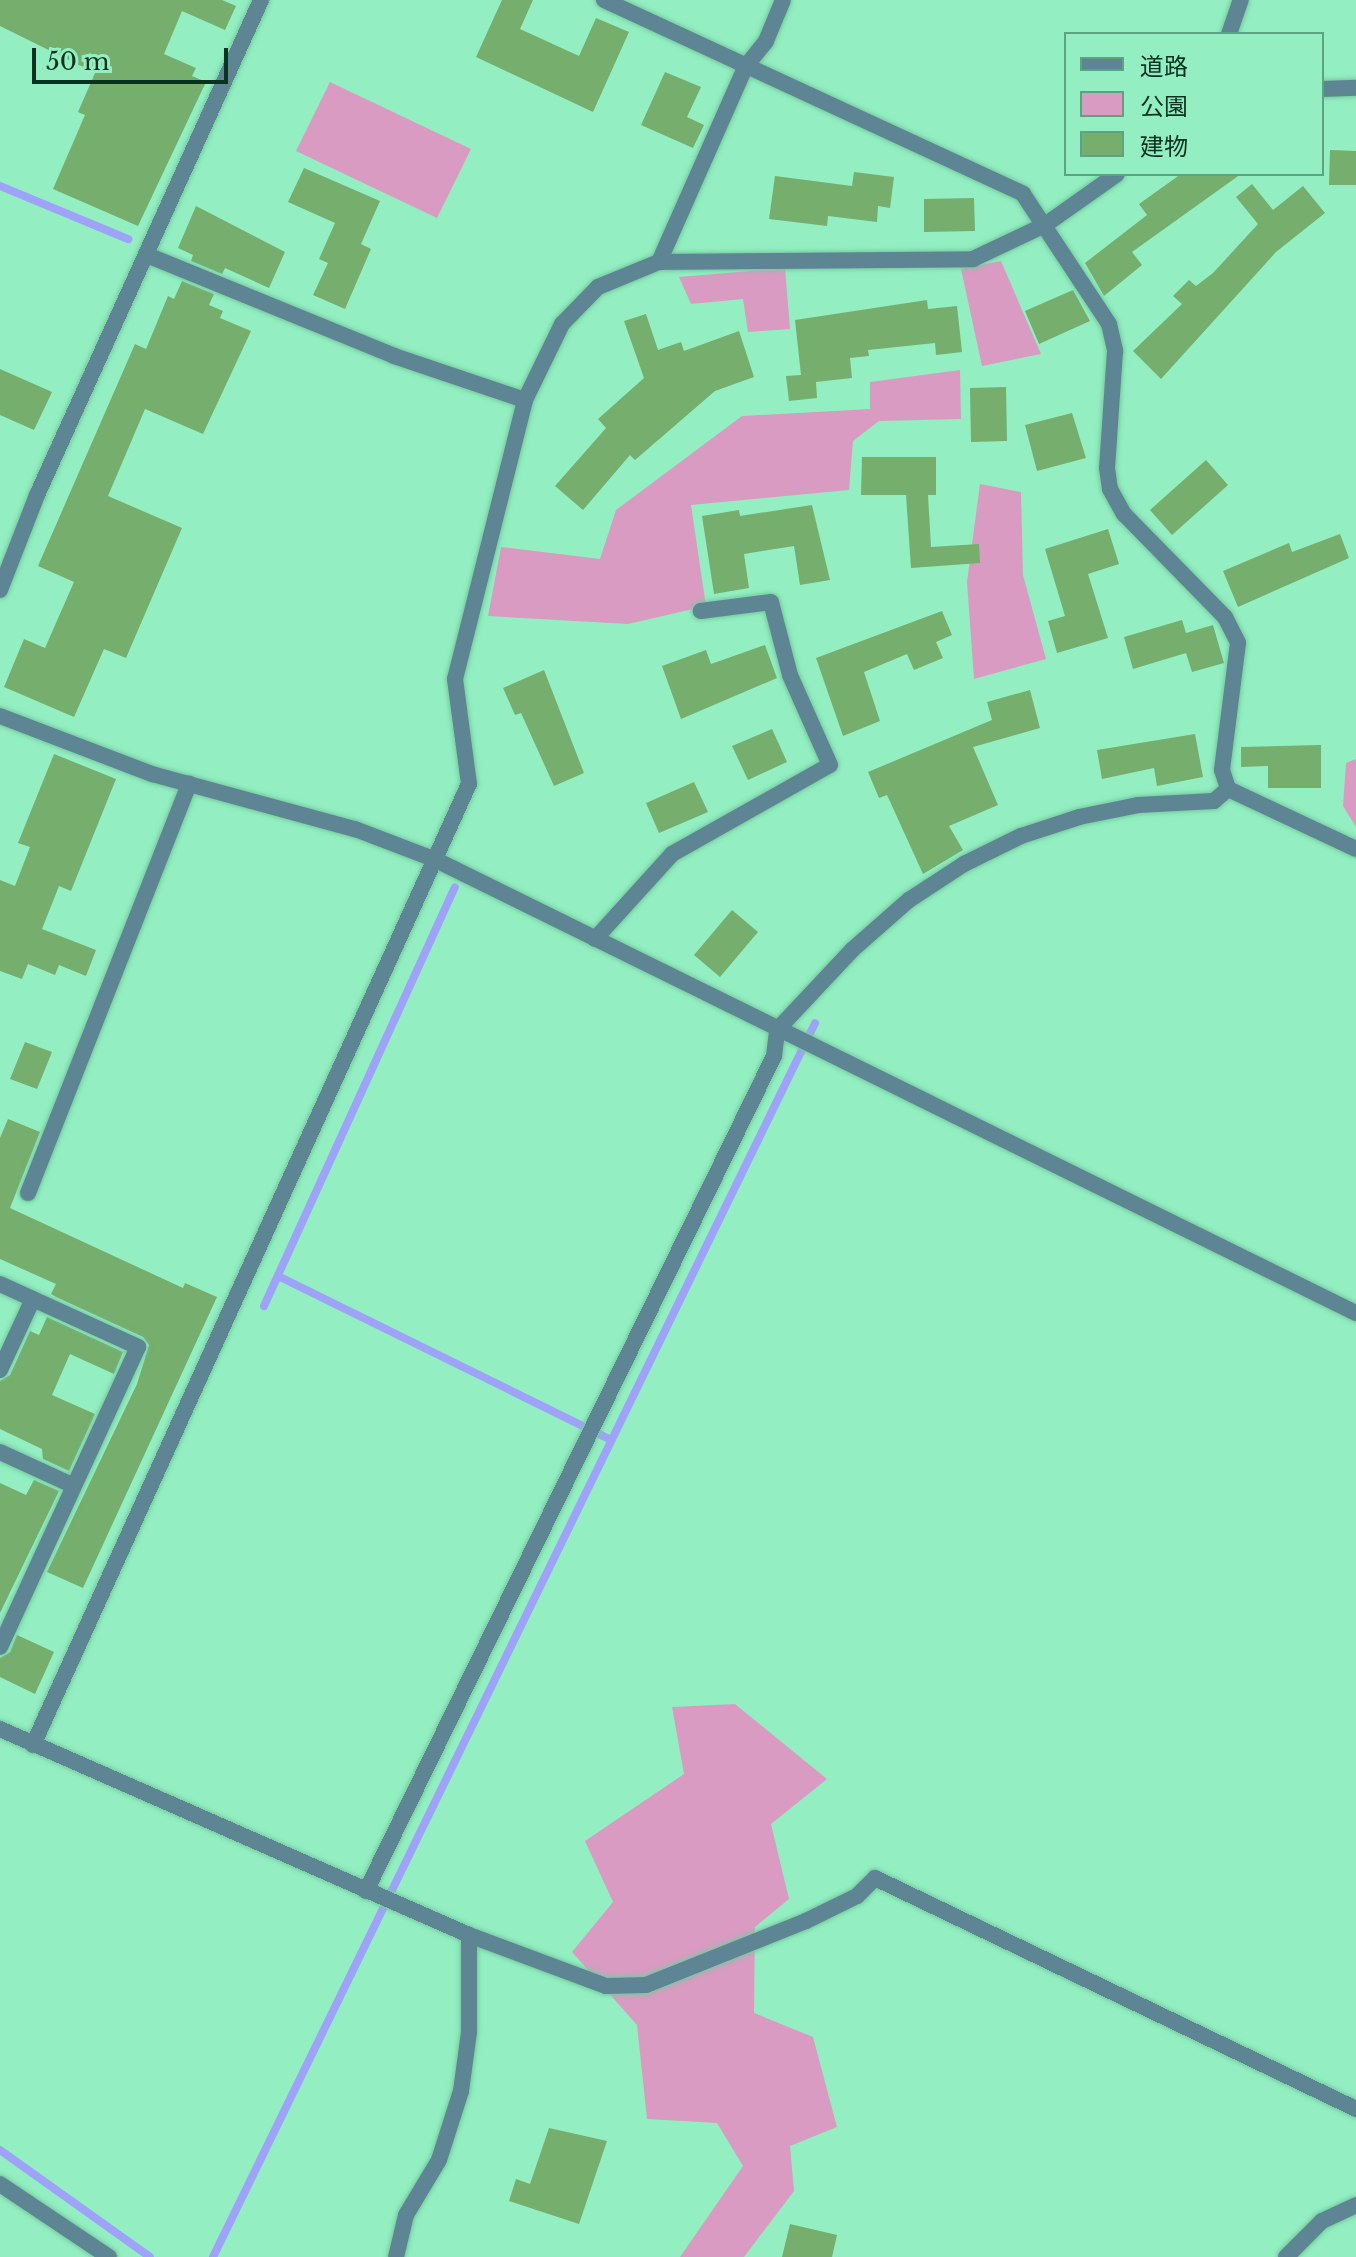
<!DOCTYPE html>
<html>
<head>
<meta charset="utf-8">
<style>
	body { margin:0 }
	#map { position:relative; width:1356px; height:2257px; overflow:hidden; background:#93efc1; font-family:"Libre Baskerville","Noto Sans JP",serif }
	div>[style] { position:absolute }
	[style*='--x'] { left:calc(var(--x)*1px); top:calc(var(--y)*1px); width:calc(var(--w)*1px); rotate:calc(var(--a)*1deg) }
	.green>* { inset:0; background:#d99bc2 }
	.stream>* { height:8px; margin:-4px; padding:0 4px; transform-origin:4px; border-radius:4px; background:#9fa2f9 }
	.building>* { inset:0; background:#75ae6d }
	.roads { filter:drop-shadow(0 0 2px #77c9a1) drop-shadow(0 0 2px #77c9a1) }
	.minor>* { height:16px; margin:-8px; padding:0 8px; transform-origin:8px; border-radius:8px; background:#5d8593 }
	span { translate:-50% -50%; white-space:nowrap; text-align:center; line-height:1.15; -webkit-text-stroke:7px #93efc1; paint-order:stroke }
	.legend { position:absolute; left:1064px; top:32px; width:260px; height:144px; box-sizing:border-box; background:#93efc1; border:2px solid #5ca381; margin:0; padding:10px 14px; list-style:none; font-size:24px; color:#093221 }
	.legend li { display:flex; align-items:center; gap:16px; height:40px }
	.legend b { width:40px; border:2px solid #5ca381 }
	.scale { position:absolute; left:32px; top:48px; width:196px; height:36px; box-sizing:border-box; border:4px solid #093221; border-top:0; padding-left:10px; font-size:24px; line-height:28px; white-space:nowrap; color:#093221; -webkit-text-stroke:6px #93efc1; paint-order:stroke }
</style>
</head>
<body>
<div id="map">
	<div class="green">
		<div style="clip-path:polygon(330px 82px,471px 149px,437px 218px,296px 151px)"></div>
		<div style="clip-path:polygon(1001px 261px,1041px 354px,982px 366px,961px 269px)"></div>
		<div style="clip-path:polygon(785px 268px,790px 329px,748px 332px,743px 299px,691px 304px,679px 277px)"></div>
		<div style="clip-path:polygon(960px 370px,961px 419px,879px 421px,853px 441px,849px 490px,691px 505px,706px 606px,628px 624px,488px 616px,501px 547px,600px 559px,616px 510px,742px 416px,870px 409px,870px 382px)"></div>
		<div style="clip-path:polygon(980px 484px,1021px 492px,1023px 575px,1046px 659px,974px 679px,967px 582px)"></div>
		<div style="clip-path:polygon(1356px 759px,1356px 827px,1343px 806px,1346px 763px)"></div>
		<div style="clip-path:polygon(735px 1704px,827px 1779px,771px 1824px,789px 1899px,755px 1927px,754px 2013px,813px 2037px,837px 2127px,790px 2146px,794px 2191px,744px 2257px,680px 2257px,743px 2166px,717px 2123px,647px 2119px,637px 2025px,572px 1952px,613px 1902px,585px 1841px,684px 1774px,672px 1707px)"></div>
	</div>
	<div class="stream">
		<div style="--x:0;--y:186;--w:139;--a:22.5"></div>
		<div style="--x:278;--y:1276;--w:371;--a:26.2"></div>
		<div style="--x:264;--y:1306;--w:460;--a:-65.5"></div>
		<div style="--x:0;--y:2150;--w:184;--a:35.5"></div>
		<div style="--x:213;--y:2257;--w:1373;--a:-63.99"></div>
	</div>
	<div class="building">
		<div style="clip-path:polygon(0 0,222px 0,236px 6px,225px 30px,182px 11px,164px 54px,196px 68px,192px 76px,206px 82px,138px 226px,53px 189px,85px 115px,78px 112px,95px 73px,0 26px)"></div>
		<div style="clip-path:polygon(502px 0,533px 0,520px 29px,579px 56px,596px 18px,629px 32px,593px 112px,476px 57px)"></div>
		<div style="clip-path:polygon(665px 72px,701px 87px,687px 117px,704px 125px,693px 148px,641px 125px)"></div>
		<div style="clip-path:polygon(1330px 150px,1356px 151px,1356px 185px,1329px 185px)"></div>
		<div style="clip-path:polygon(304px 168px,380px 201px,361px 244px,371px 249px,345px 309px,313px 295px,328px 263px,319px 259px,335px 223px,288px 202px)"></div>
		<div style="clip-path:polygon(854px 172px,894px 177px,890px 208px,878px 206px,877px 222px,828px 216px,827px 226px,769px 219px,775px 176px,852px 186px)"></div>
		<div style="clip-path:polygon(1181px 174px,1241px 174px,1132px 252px,1142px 265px,1104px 296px,1085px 263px,1147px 215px,1139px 204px)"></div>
		<div style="clip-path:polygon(1252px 184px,1273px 210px,1303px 186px,1325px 213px,1276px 252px,1161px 379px,1133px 351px,1182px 304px,1173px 296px,1189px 280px,1196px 286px,1213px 273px,1258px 224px,1236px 197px)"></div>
		<div style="clip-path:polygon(974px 198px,975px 231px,924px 232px,924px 199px)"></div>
		<div style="clip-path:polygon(196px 206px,285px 252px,269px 288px,225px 268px,222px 274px,191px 261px,193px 255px,178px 248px)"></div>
		<div style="clip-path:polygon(182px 281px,214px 294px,209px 305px,223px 311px,220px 318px,251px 331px,203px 434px,145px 409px,108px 496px,182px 528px,126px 658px,104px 649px,74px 717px,4px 687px,24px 639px,45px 648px,74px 582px,38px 566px,135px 344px,146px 349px,168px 296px,174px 299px)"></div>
		<div style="clip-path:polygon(1073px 290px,1090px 321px,1039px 344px,1025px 311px)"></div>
		<div style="clip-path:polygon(927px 300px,928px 309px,957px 306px,962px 352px,936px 355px,935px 343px,868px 350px,869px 356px,850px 358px,852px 378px,816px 382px,817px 398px,789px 401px,786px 376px,801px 375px,795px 320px)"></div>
		<div style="clip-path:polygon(646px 314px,658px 350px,681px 342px,684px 351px,739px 331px,754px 377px,715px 391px,635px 460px,630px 455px,583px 510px,555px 486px,606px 428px,598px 419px,644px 378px,624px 321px)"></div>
		<div style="clip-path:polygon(0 369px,52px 392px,34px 430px,0 415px)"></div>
		<div style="clip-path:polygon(1006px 387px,1007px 441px,971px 442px,970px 388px)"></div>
		<div style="clip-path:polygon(1072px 413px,1086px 458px,1037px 471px,1025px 425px)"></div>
		<div style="clip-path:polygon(862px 457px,936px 457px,936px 495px,928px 495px,931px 547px,979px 544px,980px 563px,911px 568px,906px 495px,861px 495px)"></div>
		<div style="clip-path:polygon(1206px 460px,1228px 485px,1172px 535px,1150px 510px)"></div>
		<div style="clip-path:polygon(812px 505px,830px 580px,800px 585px,794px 546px,744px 554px,749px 588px,714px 594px,702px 516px,739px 510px,740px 516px)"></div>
		<div style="clip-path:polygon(1108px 529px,1119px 564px,1088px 574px,1108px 638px,1057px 653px,1048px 621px,1065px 616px,1045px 549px)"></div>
		<div style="clip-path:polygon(1340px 534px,1349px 558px,1238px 607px,1223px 571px,1289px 543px,1292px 552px)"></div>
		<div style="clip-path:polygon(942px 611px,952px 635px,936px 642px,943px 658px,914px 670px,907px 654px,864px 672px,880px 721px,843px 736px,816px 658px)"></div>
		<div style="clip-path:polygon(1182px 620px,1186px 633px,1213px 625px,1224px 663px,1192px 672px,1186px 653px,1133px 669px,1124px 637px)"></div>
		<div style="clip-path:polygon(765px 645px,777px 678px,681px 719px,662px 666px,706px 650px,711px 664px)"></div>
		<div style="clip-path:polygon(544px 670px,584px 773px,554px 786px,521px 713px,515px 715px,503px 688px)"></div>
		<div style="clip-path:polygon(1030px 690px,1040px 728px,973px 747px,998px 805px,949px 826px,963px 850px,923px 874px,887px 795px,879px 798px,868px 772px,992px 720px,987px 702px)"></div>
		<div style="clip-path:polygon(772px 729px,787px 762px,748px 780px,732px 746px)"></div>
		<div style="clip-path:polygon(1195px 734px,1203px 777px,1157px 786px,1154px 768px,1102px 779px,1097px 750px)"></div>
		<div style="clip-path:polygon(1321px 745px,1321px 788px,1268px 788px,1268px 766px,1241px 767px,1241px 747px)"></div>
		<div style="clip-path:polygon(54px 754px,116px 779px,71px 891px,59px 886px,42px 929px,96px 950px,86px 976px,59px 965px,55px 975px,28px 964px,22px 979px,0 971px,0 880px,15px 886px,30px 847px,18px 843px)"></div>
		<div style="clip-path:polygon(694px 782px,708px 812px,659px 833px,646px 803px)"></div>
		<div style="clip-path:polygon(732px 910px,758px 932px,720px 977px,694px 955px)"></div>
		<div style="clip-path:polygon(25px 1042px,52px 1052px,37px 1089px,10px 1079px)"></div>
		<div style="clip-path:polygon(8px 1119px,40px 1132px,10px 1208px,183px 1288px,185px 1283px,217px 1297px,83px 1588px,47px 1572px,137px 1384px,149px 1345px,143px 1337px,56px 1297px,51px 1294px,56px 1284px,0 1259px,0 1138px)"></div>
		<div style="clip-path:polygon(47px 1317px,123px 1352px,114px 1374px,70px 1354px,52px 1395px,95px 1414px,69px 1471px,43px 1459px,42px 1449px,0 1429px,0 1381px,10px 1375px,30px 1331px,39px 1335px)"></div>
		<div style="clip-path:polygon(34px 1480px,59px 1491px,0 1613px,0 1483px,26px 1495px)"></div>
		<div style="clip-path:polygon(17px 1635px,54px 1652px,35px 1694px,0 1677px,0 1658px,10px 1652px)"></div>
		<div style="clip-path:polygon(549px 2128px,607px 2141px,579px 2224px,509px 2201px,516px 2179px,530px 2184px)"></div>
		<div style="clip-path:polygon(790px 2224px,837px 2235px,832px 2257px,782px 2257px)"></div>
	</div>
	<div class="roads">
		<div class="minor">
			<div style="--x:604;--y:0;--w:462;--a:24.8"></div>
			<div style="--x:1023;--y:194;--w:156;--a:56.5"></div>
			<div style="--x:1109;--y:324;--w:28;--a:77"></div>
			<div style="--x:1115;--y:351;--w:117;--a:93.9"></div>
			<div style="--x:1107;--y:468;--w:21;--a:82"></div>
			<div style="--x:1110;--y:489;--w:29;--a:61"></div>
			<div style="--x:1124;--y:514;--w:144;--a:45.6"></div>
			<div style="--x:1225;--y:617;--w:29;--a:63"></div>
			<div style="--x:1238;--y:643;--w:128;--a:97.2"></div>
			<div style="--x:1222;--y:770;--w:20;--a:72"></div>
			<div style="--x:1228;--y:789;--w:141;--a:25.1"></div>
			<div style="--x:1229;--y:34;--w:36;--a:-71"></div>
			<div style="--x:1322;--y:89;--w:34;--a:-2"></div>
			<div style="--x:147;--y:255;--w:267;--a:22.2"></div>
			<div style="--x:394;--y:356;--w:138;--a:18.6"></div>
			<div style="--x:659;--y:262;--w:214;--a:-66.1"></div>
			<div style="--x:746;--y:66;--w:32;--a:-51"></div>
			<div style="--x:766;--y:41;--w:44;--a:-67.5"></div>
			<div style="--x:0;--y:590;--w:102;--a:-68.7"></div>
			<div style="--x:37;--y:495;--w:543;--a:-65.65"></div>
			<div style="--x:0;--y:716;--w:163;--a:20.9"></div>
			<div style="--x:152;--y:774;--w:210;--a:15.2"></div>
			<div style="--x:355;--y:829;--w:87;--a:20.9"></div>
			<div style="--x:436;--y:860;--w:1025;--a:26.22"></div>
			<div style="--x:595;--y:939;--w:115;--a:-47.8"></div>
			<div style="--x:672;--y:854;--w:181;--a:-29.4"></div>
			<div style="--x:830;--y:765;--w:98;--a:-114"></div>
			<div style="--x:790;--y:675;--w:75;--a:-104.6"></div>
			<div style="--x:771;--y:602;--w:71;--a:172.7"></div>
			<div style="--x:28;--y:1193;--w:440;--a:-68.5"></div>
			<div style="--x:0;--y:1284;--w:152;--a:24.5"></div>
			<div style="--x:138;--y:1347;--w:330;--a:114.7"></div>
			<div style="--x:0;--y:1370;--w:78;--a:-65.1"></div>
			<div style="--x:0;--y:1452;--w:81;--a:24.7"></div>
			<div style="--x:0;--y:1729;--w:512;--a:23.71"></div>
			<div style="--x:469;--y:1935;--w:97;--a:90"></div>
			<div style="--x:469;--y:2032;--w:60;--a:97.7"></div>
			<div style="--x:461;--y:2091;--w:72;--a:107.7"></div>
			<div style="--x:439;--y:2160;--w:64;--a:121"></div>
			<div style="--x:406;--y:2215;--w:43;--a:103.4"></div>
			<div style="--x:33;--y:1745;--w:1055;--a:-65.6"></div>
			<div style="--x:469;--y:784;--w:106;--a:-97.6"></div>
			<div style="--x:455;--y:679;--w:288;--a:-75.9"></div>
			<div style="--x:525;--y:400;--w:85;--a:-64"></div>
			<div style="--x:562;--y:324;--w:52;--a:-45.8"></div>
			<div style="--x:598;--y:287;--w:66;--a:-22.3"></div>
			<div style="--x:659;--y:262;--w:314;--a:-0.5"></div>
			<div style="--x:973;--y:259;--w:80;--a:-25.3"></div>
			<div style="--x:1045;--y:225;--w:88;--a:-35.3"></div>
			<div style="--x:366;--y:1891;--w:929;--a:-63.96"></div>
			<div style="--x:774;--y:1056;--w:26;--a:-83"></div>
			<div style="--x:777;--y:1030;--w:110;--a:-46.8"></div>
			<div style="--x:852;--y:950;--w:76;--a:-41.3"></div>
			<div style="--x:909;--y:900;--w:66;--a:-33.2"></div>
			<div style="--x:964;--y:864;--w:64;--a:-26.2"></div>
			<div style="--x:1021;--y:836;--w:61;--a:-18.1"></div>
			<div style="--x:1079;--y:817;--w:60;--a:-11.5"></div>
			<div style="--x:1138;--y:805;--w:76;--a:-3"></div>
			<div style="--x:1214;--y:801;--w:18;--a:-41"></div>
			<div style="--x:469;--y:1935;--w:146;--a:20.4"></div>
			<div style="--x:606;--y:1986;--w:40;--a:-1.4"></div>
			<div style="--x:646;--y:1985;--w:172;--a:-21.8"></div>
			<div style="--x:806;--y:1921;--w:57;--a:-26.1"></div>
			<div style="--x:857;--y:1896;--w:25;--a:-45"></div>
			<div style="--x:875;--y:1878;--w:534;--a:25.65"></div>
			<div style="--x:0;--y:2184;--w:131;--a:33.8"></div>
			<div style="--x:1286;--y:2257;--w:51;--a:-45"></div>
			<div style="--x:1322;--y:2221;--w:38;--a:-25"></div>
		</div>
	</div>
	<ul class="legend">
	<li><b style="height:10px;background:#5d8593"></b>道路</li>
	<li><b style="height:22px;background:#d99bc2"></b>公園</li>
	<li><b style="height:22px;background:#75ae6d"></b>建物</li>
	</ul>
	<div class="scale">50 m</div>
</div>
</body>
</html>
